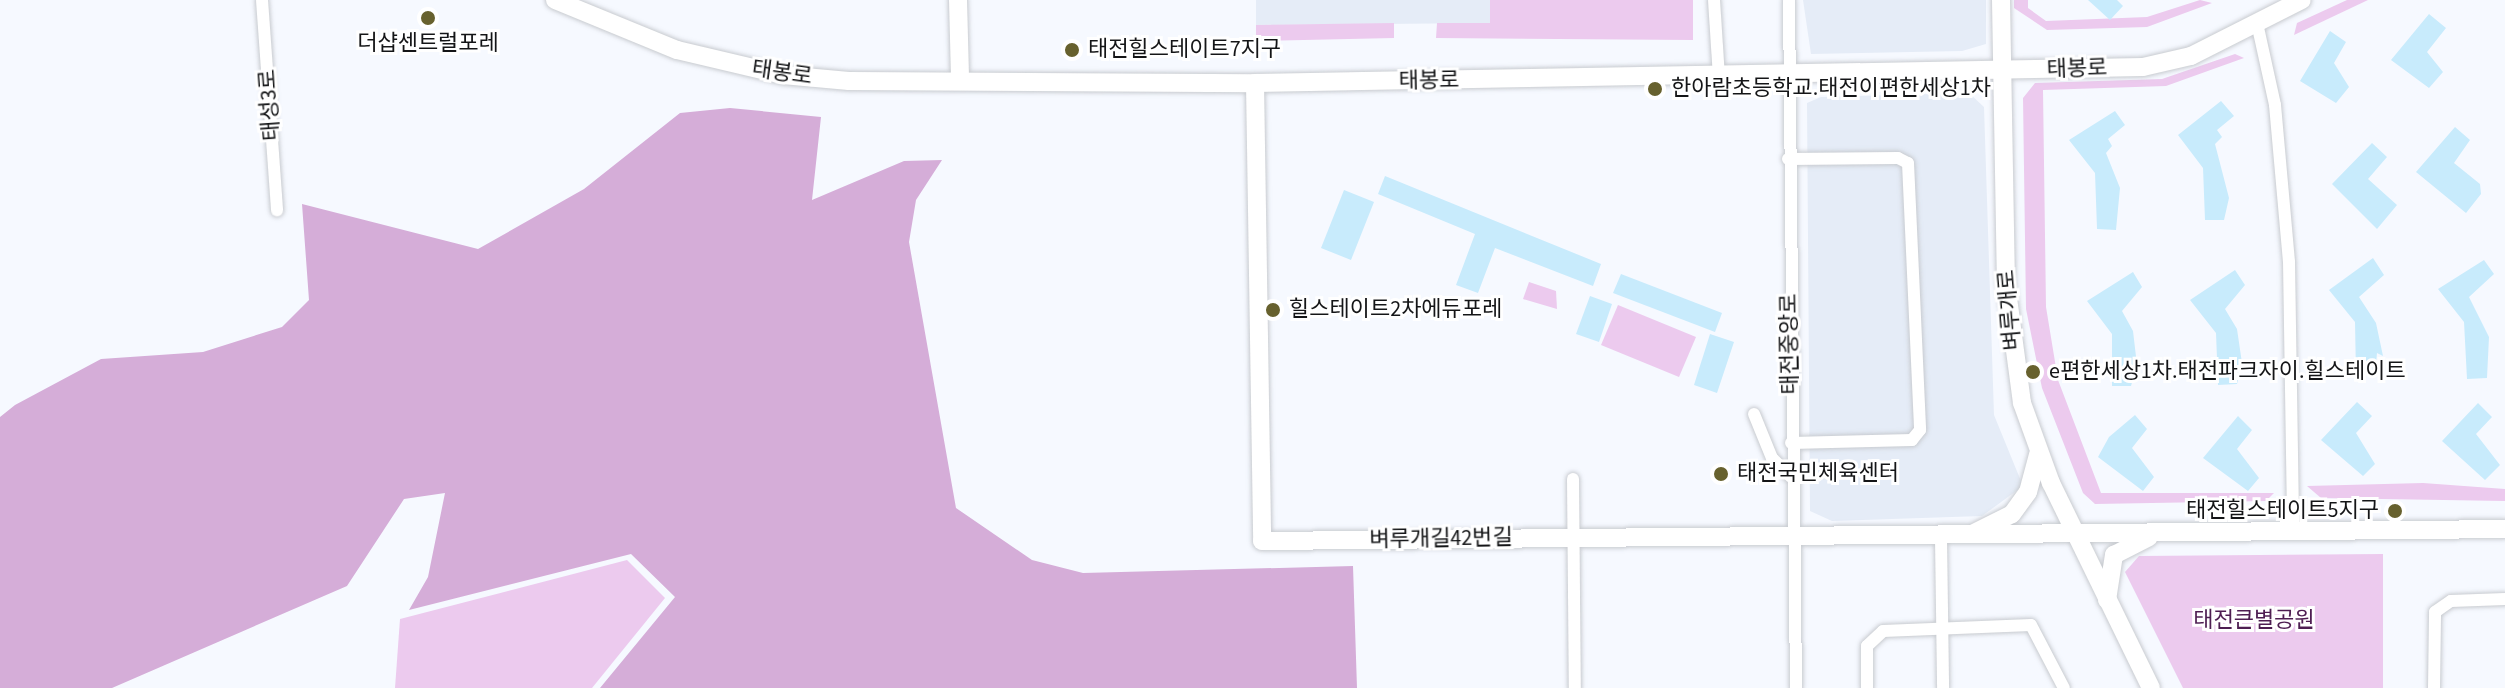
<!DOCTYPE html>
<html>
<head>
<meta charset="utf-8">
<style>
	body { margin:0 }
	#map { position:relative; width:2505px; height:688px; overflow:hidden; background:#f6f9ff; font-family:"Source Sans 3","Noto Sans KR",sans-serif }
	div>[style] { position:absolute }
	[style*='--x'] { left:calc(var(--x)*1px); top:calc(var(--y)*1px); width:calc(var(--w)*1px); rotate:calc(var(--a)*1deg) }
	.built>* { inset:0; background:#e5ecf7 }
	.green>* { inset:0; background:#eccaee }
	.forest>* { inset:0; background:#d5add8 }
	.building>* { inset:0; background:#c8ebfc }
	.roads { filter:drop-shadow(0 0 2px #c8cbd0) drop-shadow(0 0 2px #c8cbd0) }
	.street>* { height:12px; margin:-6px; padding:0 6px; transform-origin:6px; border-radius:6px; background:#fff }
	.secondary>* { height:18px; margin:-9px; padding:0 9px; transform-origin:9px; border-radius:9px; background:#fff }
	.dots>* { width:22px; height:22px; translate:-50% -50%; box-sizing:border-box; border:4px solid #fff; border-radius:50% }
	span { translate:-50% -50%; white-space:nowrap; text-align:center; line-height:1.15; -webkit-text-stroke:6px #fff; paint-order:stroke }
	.poi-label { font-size:22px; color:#141517 }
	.left { translate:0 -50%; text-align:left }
	.right { translate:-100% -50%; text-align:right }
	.street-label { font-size:22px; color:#141517 }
	.park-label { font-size:22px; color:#4e1e52 }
</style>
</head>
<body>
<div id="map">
	<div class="built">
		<div style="clip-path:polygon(1256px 0,1490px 0,1490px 23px,1256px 25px)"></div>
		<div style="clip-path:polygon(1803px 0,1986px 0,1986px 44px,1962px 51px,1811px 54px)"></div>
		<div style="clip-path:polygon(1969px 93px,1984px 107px,1994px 415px,2023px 486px,1982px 516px,1832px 521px,1810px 511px,1807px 103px,1821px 97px)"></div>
	</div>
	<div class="green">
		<div style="clip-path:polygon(1490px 0,1693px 0,1693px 40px,1436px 38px,1437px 23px,1490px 23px)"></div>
		<div style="clip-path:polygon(2014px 0,2028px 0,2028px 8px,2046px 21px,2147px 17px,2200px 0,2212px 3px,2147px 27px,2047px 30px,2014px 8px)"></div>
		<div style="clip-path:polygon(2347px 0,2368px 0,2294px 35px,2297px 23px)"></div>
		<div style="clip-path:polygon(1394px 23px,1394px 38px,1256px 41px,1256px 25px)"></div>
		<div style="clip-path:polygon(2235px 54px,2244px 58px,2166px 86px,2043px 90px,2046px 307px,2058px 380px,2101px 493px,2274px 493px,2266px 501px,2095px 504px,2083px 493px,2042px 388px,2026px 309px,2023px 98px,2035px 83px,2162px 79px)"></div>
		<div style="clip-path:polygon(1529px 282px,1556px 291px,1557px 309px,1523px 299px)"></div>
		<div style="clip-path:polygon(1618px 305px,1696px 337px,1679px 377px,1601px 345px)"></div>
		<div style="clip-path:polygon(2423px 483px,2505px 489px,2505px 501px,2321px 498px,2307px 486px)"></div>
		<div style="clip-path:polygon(2383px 554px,2383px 688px,2183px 688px,2125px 572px,2139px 556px)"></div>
		<div style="clip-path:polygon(627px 560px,665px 598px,592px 688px,395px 688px,400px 619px)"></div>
	</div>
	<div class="forest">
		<div style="clip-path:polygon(730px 108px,821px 117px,812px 200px,904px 161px,942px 160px,916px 200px,909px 242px,956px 508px,1032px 560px,1083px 573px,1353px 566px,1357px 688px,600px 688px,675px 597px,631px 554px,409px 610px,428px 577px,445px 493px,404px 499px,347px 586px,112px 688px,0 688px,0 417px,15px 405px,101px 359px,203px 352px,282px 327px,309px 300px,302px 204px,478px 249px,584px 189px,680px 113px)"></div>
	</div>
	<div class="building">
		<div style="clip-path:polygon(2088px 0,2117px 0,2123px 6px,2110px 20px)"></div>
		<div style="clip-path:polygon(2429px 14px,2446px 28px,2427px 52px,2443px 72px,2429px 88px,2391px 60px)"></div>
		<div style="clip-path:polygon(2330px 31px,2346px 42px,2334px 63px,2349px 87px,2336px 103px,2300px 81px)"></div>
		<div style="clip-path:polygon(2221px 101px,2234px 116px,2217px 130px,2222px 137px,2215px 144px,2229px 198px,2224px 220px,2205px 220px,2203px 168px,2178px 135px)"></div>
		<div style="clip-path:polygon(2115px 111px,2125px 125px,2108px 139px,2112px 146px,2106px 153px,2120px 188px,2116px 230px,2097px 229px,2095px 173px,2069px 140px)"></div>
		<div style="clip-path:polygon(2455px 127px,2470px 140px,2454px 163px,2480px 184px,2481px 194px,2466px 213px,2416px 172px)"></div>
		<div style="clip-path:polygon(2372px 143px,2387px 157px,2368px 179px,2397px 205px,2377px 229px,2332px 184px)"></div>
		<div style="clip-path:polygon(1385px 176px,1601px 264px,1593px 286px,1495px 248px,1478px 293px,1456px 285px,1475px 234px,1378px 194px)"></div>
		<div style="clip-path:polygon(1344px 190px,1374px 202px,1351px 260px,1321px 248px)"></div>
		<div style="clip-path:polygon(2373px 258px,2384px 275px,2359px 297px,2376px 323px,2383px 356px,2377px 353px,2375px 374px,2356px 375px,2355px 322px,2329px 290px)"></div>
		<div style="clip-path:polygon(2484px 260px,2494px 274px,2469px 297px,2489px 337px,2487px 378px,2467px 379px,2464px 322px,2438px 289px)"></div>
		<div style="clip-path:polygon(2235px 270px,2245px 285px,2225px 309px,2237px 329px,2242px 363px,2237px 384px,2218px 385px,2216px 333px,2190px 300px)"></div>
		<div style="clip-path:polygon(2133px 272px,2142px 287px,2122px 311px,2133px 331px,2137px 365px,2131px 386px,2112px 386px,2112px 334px,2087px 301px)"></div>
		<div style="clip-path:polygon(1621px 274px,1722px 313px,1715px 332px,1613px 293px)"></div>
		<div style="clip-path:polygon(1590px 296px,1612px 304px,1599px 342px,1576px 334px)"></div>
		<div style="clip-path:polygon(1710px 334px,1734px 342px,1717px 393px,1694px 385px)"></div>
		<div style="clip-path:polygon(2357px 402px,2372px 416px,2356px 433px,2375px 464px,2363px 476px,2321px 440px)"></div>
		<div style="clip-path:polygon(2478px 403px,2492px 417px,2476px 434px,2500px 465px,2485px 480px,2442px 441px)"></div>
		<div style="clip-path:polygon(2135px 415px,2147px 429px,2132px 448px,2154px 477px,2143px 491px,2098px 457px,2109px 437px)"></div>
		<div style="clip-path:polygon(2238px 416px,2252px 430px,2237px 449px,2259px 478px,2248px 491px,2203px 458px)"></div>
	</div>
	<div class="roads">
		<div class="street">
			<div style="--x:262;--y:0;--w:211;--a:85.9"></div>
			<div style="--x:1714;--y:0;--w:77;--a:86.3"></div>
			<div style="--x:1789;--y:0;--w:688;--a:89.42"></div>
			<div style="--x:2257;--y:23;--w:84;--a:77.6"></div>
			<div style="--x:2275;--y:105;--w:158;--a:84.9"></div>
			<div style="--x:2289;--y:262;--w:267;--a:89.1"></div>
			<div style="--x:1788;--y:159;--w:110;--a:-0.5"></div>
			<div style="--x:1898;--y:158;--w:11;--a:27"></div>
			<div style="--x:1908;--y:163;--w:267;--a:87.4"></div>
			<div style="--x:1920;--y:430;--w:13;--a:129"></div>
			<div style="--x:1912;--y:440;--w:121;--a:178.6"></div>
			<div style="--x:1754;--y:414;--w:48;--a:67.8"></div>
			<div style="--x:1772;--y:458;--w:27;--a:45"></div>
			<div style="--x:1573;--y:479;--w:209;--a:89.5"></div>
			<div style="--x:1941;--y:538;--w:150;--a:89.2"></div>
			<div style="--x:1867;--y:688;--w:42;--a:-90"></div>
			<div style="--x:1867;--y:646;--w:22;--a:-43"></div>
			<div style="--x:1883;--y:631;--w:148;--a:-2.3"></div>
			<div style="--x:2031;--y:625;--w:71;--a:62.4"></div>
			<div style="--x:2434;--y:688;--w:76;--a:-89.2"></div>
			<div style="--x:2435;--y:612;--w:19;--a:-35"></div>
			<div style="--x:2451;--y:601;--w:54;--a:-2.1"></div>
		</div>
		<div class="secondary">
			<div style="--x:555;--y:0;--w:132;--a:22.3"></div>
			<div style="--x:677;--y:50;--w:109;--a:13.3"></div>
			<div style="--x:783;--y:75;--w:66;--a:5.2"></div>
			<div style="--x:849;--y:81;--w:406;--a:0.3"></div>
			<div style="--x:1255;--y:83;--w:888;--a:-1.03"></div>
			<div style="--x:2143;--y:67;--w:49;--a:-12.9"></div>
			<div style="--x:2191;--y:56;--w:124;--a:-26.8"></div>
			<div style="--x:958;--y:0;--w:79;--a:88.5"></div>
			<div style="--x:2001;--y:0;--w:283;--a:89"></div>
			<div style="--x:2006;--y:283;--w:121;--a:82.4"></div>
			<div style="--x:2022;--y:403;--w:85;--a:70.1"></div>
			<div style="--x:2051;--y:483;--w:228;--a:64"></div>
			<div style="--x:1255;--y:83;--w:458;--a:89.1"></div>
			<div style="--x:1262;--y:541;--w:1243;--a:-0.55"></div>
			<div style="--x:1974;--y:533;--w:42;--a:-26.6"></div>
			<div style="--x:2012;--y:514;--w:27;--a:-54"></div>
			<div style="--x:2028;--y:492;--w:39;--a:-75"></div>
			<div style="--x:2107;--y:600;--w:46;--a:-81.2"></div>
			<div style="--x:2114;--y:555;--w:39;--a:-27"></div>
		</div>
	</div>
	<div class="dots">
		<div style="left:428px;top:18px;background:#67612e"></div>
		<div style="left:1072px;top:50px;background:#67612e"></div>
		<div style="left:1655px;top:89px;background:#67612e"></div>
		<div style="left:1273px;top:310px;background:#67612e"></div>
		<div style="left:2033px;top:372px;background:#67612e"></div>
		<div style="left:1721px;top:474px;background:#67612e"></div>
		<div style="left:2395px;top:511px;background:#67612e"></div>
	</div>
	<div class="poi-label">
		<span style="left:428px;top:44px">더샵센트럴포레</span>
		<span class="left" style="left:1088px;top:50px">태전힐스테이트7지구</span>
		<span class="left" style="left:1671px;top:89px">한아람초등학교.태전이편한세상1차</span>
		<span class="left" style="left:1289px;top:310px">힐스테이트2차에듀포레</span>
		<span class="left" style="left:2049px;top:372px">e편한세상1차.태전파크자이.힐스테이트</span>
		<span class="left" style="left:1737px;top:474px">태전국민체육센터</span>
		<span class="right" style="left:2379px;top:511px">태전힐스테이트5지구</span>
	</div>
	<div class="street-label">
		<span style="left:2077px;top:69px;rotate:-2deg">태봉로</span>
		<span style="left:782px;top:73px;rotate:8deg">태봉로</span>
		<span style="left:1429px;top:81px;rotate:-1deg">태봉로</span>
		<span style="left:270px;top:105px;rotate:-94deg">태성3로</span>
		<span style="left:2010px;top:310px;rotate:-95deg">벼루개로</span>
		<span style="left:1790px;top:344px;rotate:-91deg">태전중앙로</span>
		<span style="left:1441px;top:539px;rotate:-1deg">벼루개길42번길</span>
	</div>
	<div class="park-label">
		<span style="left:2254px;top:621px">태전큰별공원</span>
	</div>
</div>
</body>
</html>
